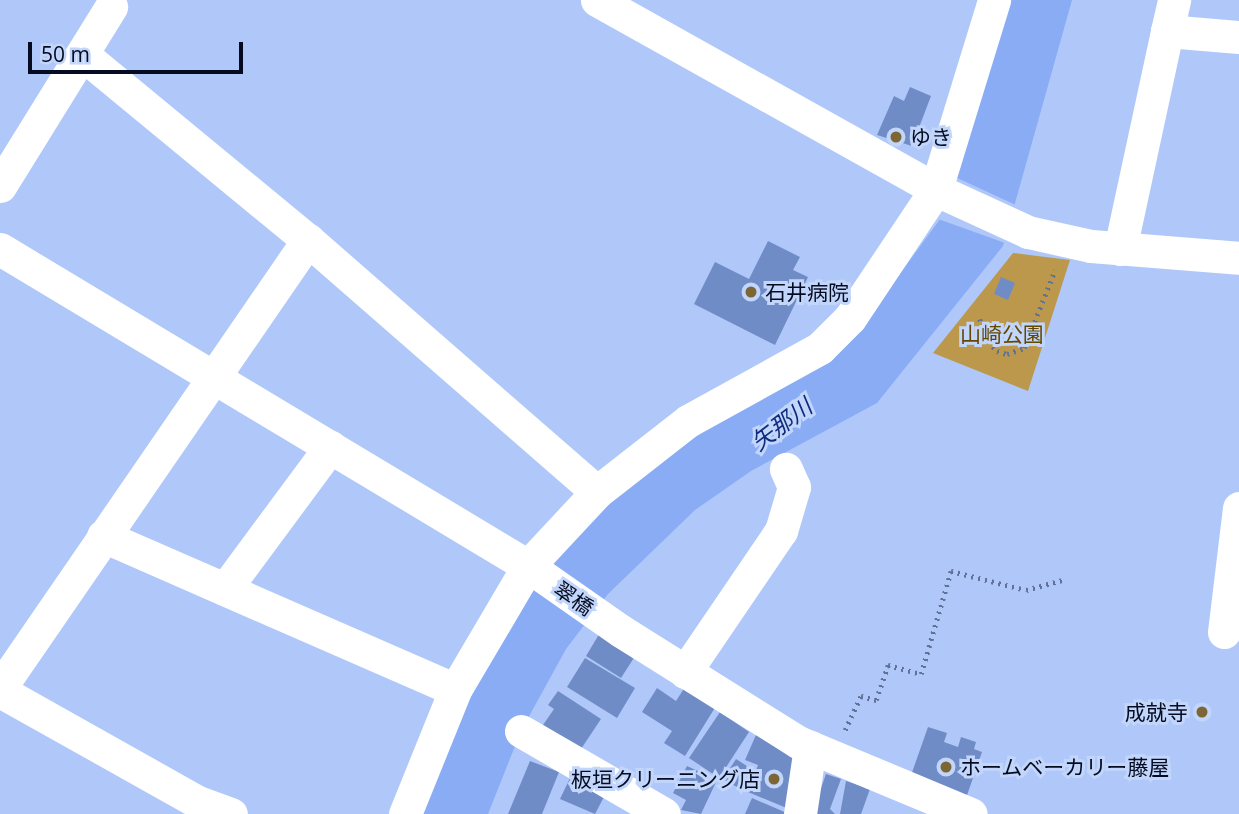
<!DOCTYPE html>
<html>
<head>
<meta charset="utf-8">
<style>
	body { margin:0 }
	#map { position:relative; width:1239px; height:814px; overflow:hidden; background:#b0c8f9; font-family:"Open Sans","Noto Sans JP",sans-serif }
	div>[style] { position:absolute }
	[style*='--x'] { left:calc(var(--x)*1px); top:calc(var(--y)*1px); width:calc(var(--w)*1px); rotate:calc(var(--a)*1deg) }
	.green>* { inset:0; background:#bb984c }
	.water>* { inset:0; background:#89acf5 }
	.pier>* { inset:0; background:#b0c8f9 }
	.building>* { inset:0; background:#708cc6 }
	.path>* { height:4.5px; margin-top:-2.25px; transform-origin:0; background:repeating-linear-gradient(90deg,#627296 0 2px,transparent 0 7px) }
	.minor>* { height:33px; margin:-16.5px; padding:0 16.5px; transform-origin:16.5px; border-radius:16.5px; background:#fff }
	.dots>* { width:19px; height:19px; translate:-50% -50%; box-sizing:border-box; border:4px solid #c2d5fa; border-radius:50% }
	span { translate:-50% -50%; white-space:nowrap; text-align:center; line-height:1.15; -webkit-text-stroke:6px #c2d5fa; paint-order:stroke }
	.poi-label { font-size:21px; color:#050c21 }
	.left { translate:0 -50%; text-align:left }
	.right { translate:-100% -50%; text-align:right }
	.park-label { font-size:21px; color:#614700 }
	.street-label { font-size:21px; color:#050c21 }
	.water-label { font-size:23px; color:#0e2b7d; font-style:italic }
	.scale { position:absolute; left:28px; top:42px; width:215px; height:32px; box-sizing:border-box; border:4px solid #050c21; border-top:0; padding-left:9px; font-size:21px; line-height:24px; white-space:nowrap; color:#050c21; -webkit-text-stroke:5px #c2d5fa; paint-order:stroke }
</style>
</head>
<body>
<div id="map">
	<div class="green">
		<div style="clip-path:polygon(1013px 253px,1070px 260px,1028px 391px,933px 353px)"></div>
	</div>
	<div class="water">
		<div style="clip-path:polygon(1003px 0,1072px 0,1003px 246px,877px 403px,751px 471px,695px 510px,608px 594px,566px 649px,521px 731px,488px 814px,416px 814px,463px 694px,528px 586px,600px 506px,697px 429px,862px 325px,941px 218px,961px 166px)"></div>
	</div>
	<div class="pier">
		<div style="clip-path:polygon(955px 177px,1018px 206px,1008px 244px,938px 219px)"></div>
	</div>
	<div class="building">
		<div style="clip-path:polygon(910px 87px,931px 96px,912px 146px,877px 135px,894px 96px,904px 101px)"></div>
		<div style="clip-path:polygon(768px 241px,800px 257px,793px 270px,808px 277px,775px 345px,694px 304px,715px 262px,749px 279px)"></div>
		<div style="clip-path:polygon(1001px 277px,1015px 283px,1008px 300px,994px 294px)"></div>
		<div style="clip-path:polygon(601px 631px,637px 653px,621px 678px,586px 656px)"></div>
		<div style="clip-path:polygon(585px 658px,635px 688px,617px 718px,567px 687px)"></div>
		<div style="clip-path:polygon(685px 687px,716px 706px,685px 756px,664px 743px,672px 731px,642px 712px,657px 688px,676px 701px)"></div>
		<div style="clip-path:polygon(558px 691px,601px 719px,581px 749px,543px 725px,554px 709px,548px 705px)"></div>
		<div style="clip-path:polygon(720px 712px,749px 732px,719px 778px,689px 758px)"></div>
		<div style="clip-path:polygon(928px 727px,947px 733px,944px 742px,958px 747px,961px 737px,976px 742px,974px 749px,982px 752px,965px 801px,909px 781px)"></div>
		<div style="clip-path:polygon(759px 728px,799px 754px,789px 809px,748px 792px,758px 765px,745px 760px)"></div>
		<div style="clip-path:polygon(736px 759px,750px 768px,737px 787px,723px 779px)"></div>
		<div style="clip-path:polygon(530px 761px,559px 772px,542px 814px,508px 814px)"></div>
		<div style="clip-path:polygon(687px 766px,717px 780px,701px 814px,681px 810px,686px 800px,673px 793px)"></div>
		<div style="clip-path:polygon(826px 774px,841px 779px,830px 809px,835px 814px,812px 814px)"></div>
		<div style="clip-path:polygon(570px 778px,605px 795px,595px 814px,560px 799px)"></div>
		<div style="clip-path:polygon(846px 781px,870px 789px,861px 814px,840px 814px)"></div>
		<div style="clip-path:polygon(752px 798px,789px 814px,745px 814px)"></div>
	</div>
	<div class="path">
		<div style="--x:980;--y:319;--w:17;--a:77"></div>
		<div style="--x:984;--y:336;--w:20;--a:49"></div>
		<div style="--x:997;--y:351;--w:10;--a:17"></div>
		<div style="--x:1007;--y:354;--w:18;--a:-19"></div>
		<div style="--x:1024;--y:348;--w:84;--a:-68.3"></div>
		<div style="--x:845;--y:730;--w:38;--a:-65"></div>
		<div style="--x:861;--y:696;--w:16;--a:15"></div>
		<div style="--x:876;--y:700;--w:37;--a:-71"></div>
		<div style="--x:888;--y:665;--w:34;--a:15"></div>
		<div style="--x:921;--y:674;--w:107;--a:-73.8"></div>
		<div style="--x:951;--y:571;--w:77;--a:14.2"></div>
		<div style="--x:1026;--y:590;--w:41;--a:-15.4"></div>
	</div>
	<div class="minor">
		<div style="--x:597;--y:0;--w:396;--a:29.2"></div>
		<div style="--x:943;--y:193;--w:94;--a:24.6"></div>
		<div style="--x:1028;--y:232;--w:65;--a:12.5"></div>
		<div style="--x:1091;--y:246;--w:148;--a:4.6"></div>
		<div style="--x:1167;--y:31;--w:32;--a:-77"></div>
		<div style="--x:82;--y:54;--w:293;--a:39.5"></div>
		<div style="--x:308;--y:240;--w:383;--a:41.1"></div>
		<div style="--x:0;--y:186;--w:211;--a:-58.2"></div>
		<div style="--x:0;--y:249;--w:616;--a:30.98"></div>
		<div style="--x:528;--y:566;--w:113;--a:35"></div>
		<div style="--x:621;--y:631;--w:209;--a:32.1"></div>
		<div style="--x:798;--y:742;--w:187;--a:22.6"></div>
		<div style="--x:1120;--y:249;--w:223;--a:-77.8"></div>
		<div style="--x:1167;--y:31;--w:72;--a:4.8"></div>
		<div style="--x:103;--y:536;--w:384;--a:23.6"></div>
		<div style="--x:225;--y:589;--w:177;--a:-53.5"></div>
		<div style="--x:1224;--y:632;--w:125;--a:-83.1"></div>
		<div style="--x:685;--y:672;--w:171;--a:-55.8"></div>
		<div style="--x:781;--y:531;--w:46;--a:-73.5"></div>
		<div style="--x:794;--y:487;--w:20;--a:-114"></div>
		<div style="--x:0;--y:688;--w:544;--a:-55.49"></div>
		<div style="--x:0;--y:691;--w:227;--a:29.3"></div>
		<div style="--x:198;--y:802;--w:35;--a:20"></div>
		<div style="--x:521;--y:731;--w:165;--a:30.1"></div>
		<div style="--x:405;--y:814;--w:134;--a:-68"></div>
		<div style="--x:455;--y:690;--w:144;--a:-59.5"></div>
		<div style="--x:528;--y:566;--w:101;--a:-47"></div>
		<div style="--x:597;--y:492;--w:115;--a:-38"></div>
		<div style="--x:688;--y:421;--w:151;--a:-28.9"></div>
		<div style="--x:820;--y:348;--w:42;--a:-45"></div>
		<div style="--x:850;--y:318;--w:155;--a:-56.3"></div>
		<div style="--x:936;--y:189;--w:198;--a:-72.9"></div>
		<div style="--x:800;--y:814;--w:68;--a:-81.5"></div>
	</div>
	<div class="dots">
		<div style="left:896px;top:137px;background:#7c6635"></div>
		<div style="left:751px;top:292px;background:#7c6635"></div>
		<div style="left:1202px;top:712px;background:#7c6635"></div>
		<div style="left:946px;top:767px;background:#7c6635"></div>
		<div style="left:774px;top:779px;background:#7c6635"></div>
	</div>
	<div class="poi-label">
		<span class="left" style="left:910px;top:137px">ゆき</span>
		<span class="left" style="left:765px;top:292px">石井病院</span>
		<span class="right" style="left:1188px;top:712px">成就寺</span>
		<span class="left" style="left:960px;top:767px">ホームベーカリー藤屋</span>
		<span class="right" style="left:760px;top:779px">板垣クリーニング店</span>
	</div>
	<div class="park-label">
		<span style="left:1002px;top:334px">山崎公園</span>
	</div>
	<div class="street-label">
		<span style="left:574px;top:598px;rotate:35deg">翠橋</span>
	</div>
	<div class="water-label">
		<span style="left:781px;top:424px;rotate:-37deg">矢那川</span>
	</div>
	<div class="scale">50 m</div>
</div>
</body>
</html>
